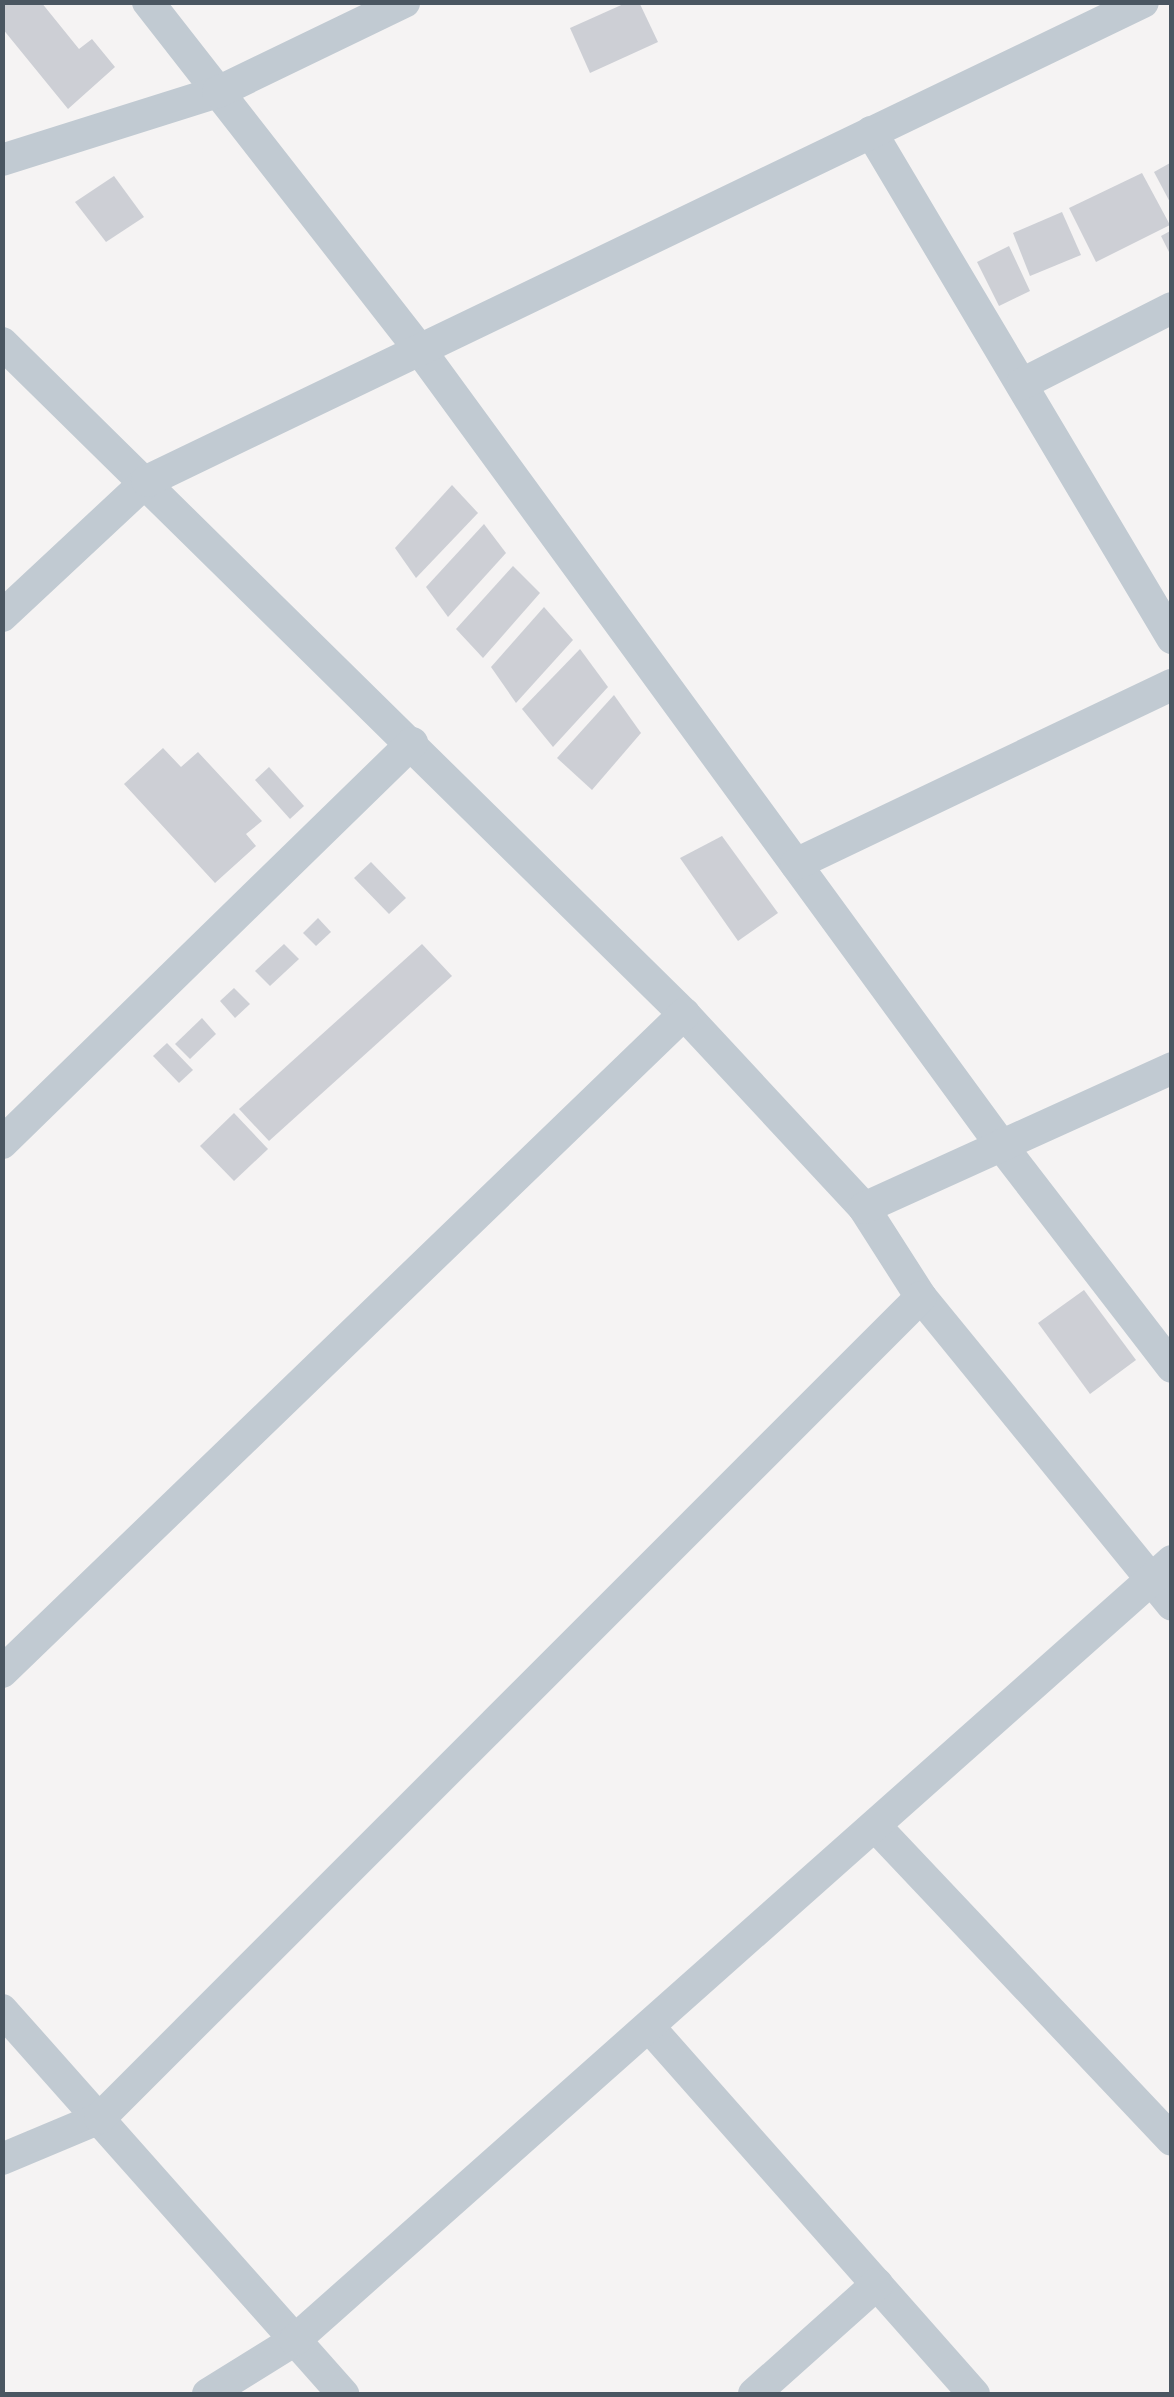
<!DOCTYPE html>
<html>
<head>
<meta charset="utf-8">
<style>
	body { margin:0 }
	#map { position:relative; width:1174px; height:2397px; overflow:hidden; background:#f5f3f3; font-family:Helvetica,sans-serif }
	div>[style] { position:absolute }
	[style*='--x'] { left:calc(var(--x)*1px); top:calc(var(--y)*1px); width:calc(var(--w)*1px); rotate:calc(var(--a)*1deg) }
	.building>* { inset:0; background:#cdcfd5 }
	.minor>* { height:32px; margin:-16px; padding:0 16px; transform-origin:16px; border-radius:16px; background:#c1cad2 }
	span { translate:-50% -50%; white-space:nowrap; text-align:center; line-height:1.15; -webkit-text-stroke:10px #fff; paint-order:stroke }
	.frame { position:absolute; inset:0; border:5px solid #4a5661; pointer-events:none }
</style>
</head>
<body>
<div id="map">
	<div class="building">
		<div style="clip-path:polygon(2px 2px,41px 2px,79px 49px,92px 39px,115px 67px,68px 109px,2px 28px)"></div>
		<div style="clip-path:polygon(628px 2px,639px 2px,658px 42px,590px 73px,570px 28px)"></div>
		<div style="clip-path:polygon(1170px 163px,1172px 165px,1172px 206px,1154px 172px)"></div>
		<div style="clip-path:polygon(1142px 173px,1170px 225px,1096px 262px,1069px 208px)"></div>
		<div style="clip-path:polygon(114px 176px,144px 217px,106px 242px,75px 202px)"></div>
		<div style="clip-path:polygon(1062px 212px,1081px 255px,1030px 276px,1013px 233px)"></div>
		<div style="clip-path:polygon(1172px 230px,1172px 258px,1161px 236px)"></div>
		<div style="clip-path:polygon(1009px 246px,1030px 291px,999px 306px,977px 262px)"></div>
		<div style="clip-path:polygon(452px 485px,478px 513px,416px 578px,395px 548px)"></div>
		<div style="clip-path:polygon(484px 524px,506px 553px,448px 617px,426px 587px)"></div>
		<div style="clip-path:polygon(513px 566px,540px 593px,483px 658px,456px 629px)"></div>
		<div style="clip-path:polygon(544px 607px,573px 640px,516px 703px,491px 667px)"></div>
		<div style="clip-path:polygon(580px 649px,608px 687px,553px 747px,522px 709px)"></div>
		<div style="clip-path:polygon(614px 695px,641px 733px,592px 790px,557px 758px)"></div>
		<div style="clip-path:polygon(163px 748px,181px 767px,198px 752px,262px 821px,246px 834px,256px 846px,215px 883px,124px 784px)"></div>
		<div style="clip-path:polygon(269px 767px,304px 806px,290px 819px,255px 780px)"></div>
		<div style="clip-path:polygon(722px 836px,778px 913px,738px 941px,680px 858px)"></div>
		<div style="clip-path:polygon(371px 862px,406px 898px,389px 914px,354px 878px)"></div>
		<div style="clip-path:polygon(318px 918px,331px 932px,316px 946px,303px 933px)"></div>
		<div style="clip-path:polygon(284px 944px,299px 959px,270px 986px,255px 971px)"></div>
		<div style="clip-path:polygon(422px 944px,452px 976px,269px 1141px,239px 1109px)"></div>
		<div style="clip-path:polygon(234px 988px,250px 1004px,235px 1018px,220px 1001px)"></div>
		<div style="clip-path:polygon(202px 1018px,216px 1034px,190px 1059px,175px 1044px)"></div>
		<div style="clip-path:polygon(167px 1043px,193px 1070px,179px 1083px,153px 1056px)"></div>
		<div style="clip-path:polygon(234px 1113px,268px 1149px,234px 1181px,200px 1146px)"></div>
		<div style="clip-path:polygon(1084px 1290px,1136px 1360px,1090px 1394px,1038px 1323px)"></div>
	</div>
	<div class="minor">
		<div style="--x:148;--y:2;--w:442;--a:52"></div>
		<div style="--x:420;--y:350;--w:985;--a:53.84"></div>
		<div style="--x:1001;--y:1145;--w:280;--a:52.4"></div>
		<div style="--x:871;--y:132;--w:589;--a:59.25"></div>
		<div style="--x:2;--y:160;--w:226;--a:-17.5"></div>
		<div style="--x:218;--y:92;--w:207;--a:-25.8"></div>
		<div style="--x:2;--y:343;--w:957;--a:44.53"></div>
		<div style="--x:684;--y:1014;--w:265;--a:47.1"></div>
		<div style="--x:864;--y:1208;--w:106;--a:57.4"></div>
		<div style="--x:921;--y:1297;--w:397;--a:50.8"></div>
		<div style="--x:1022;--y:384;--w:168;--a:-26.9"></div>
		<div style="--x:2;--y:616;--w:198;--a:-43"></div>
		<div style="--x:147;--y:481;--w:1105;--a:-25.68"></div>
		<div style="--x:796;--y:864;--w:416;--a:-25.5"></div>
		<div style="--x:2;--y:1143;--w:573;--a:-44.29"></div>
		<div style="--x:864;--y:1208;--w:338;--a:-24.4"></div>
		<div style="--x:2;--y:1672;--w:948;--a:-43.97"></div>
		<div style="--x:877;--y:1828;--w:429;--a:46.6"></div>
		<div style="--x:2;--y:2010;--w:514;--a:48.39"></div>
		<div style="--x:650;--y:2028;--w:489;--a:48.5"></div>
		<div style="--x:2;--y:2159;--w:106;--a:-22.7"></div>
		<div style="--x:100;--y:2118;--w:1161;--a:-45"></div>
		<div style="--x:208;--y:2394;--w:102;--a:-31.8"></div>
		<div style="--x:295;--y:2340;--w:1173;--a:-41.61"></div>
		<div style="--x:754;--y:2394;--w:165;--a:-41.8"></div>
	</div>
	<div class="frame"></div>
</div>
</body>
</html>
